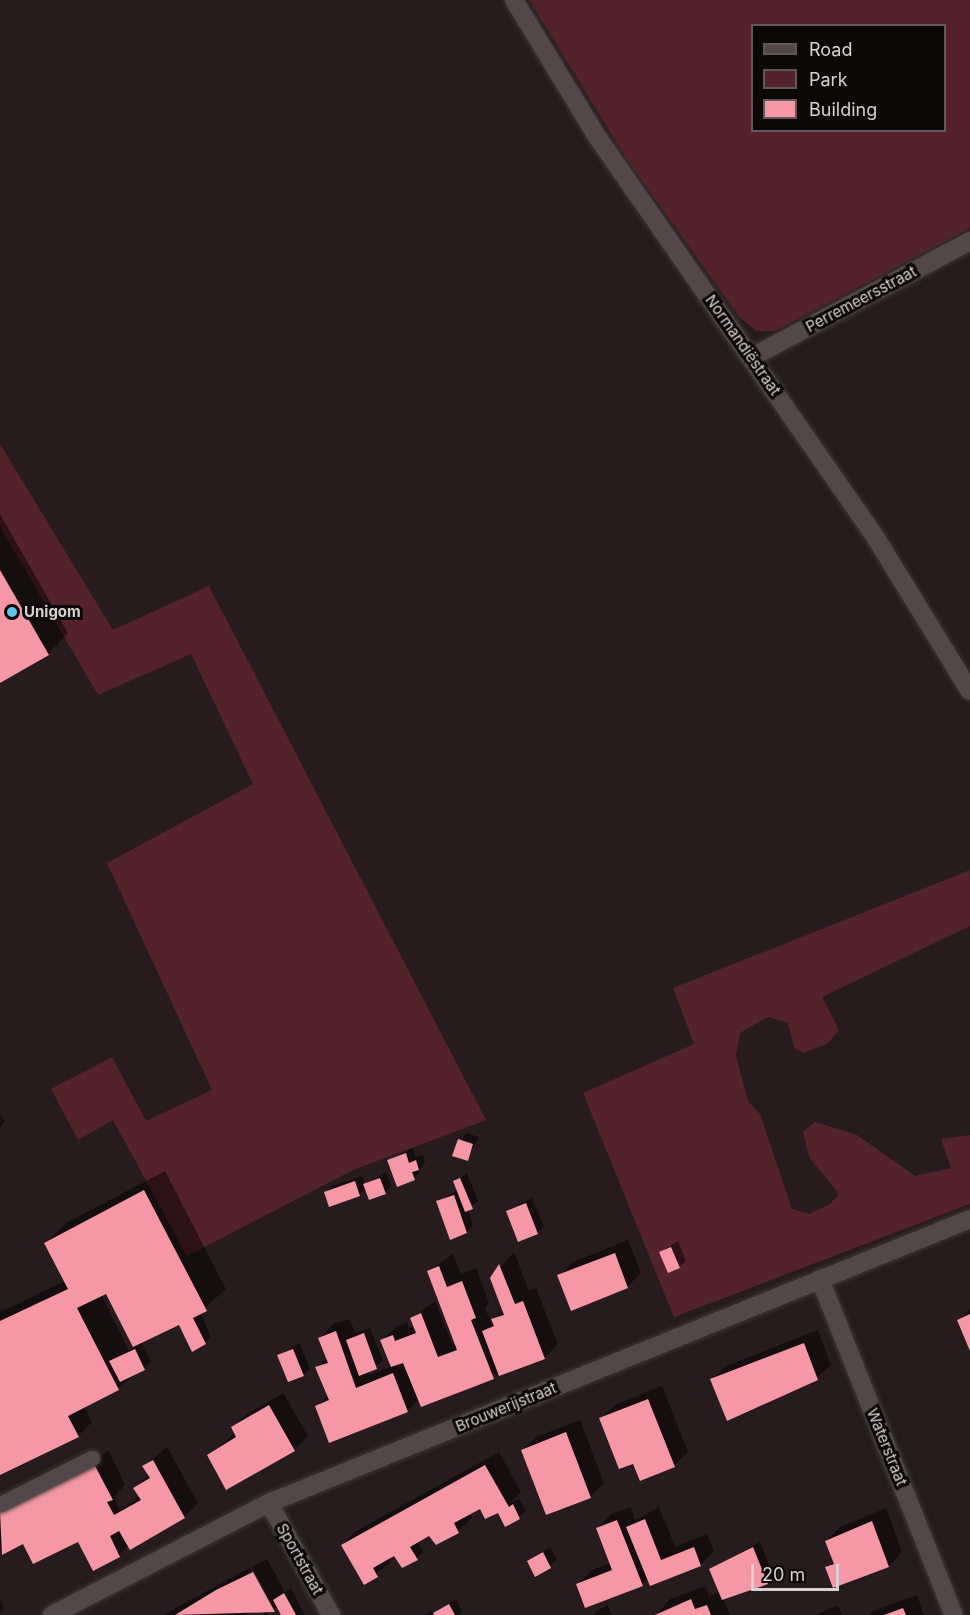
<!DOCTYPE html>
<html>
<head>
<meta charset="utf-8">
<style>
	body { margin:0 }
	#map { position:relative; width:970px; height:1615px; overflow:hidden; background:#261c1d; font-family:Inter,sans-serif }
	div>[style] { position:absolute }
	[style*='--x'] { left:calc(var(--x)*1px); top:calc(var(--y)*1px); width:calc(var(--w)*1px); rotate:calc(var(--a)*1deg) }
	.green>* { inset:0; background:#54222b }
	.shadow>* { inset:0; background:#0007 }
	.building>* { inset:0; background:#f597a4 }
	.roads { filter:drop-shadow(0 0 2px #3e3737) drop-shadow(0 0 2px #3e3737) }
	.service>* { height:15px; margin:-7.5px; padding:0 7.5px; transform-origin:7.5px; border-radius:7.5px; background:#534849 }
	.minor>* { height:18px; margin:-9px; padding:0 9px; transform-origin:9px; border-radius:9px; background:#534849 }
	.dots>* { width:16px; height:16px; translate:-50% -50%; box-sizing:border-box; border:3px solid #0c0808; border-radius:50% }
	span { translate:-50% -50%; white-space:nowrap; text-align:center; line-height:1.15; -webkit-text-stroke:6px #0c0808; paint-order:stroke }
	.street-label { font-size:15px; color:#d8d1d1 }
	.poi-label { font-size:15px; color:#d8d1d1; font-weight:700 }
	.left { translate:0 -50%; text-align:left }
	.legend { position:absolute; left:751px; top:24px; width:195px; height:108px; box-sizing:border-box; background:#0c0808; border:2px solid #5e5858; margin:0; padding:8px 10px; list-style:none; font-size:18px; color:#d8d1d1 }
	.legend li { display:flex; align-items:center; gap:12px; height:30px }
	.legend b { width:30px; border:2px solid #5e5858 }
	.scale { position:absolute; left:751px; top:1564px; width:88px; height:27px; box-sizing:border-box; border:3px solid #d8d1d1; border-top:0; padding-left:8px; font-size:18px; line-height:21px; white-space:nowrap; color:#d8d1d1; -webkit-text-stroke:4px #0c0808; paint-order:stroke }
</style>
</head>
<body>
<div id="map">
	<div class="green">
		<div style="clip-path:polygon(evenodd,529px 0,970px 0,970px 228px,775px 331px,757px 331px,739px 317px,626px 158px,529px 0,752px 26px,944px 26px,944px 130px,752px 130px,752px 26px)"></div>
		<div style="clip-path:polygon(0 444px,113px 630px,209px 586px,486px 1120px,353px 1170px,187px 1256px,113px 1120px,78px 1140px,51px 1089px,112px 1057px,146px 1121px,212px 1090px,107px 863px,253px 784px,191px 654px,98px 695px,0 527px)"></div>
		<div style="clip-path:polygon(970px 870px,970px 926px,822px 997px,839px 1030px,827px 1044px,803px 1053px,794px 1048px,788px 1023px,768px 1017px,740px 1033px,736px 1056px,748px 1101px,760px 1114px,792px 1209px,809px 1214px,830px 1204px,839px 1194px,809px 1157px,803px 1132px,815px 1122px,857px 1135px,915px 1176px,951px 1168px,941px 1139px,970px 1135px,970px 1204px,674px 1317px,583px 1093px,694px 1044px,673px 988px)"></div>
	</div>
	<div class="shadow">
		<div style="clip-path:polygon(0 514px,68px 633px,48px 654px,0 681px)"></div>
		<div style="clip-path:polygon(2px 1116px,5px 1122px,0 1127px,0 1117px)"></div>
		<div style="clip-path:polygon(466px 1133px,479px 1137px,467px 1159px,454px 1155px)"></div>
		<div style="clip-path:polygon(412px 1148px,416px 1157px,423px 1155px,425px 1162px,414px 1179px,389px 1161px)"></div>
		<div style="clip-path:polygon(evenodd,165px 1171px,226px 1289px,200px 1312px,211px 1337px,205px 1343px,185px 1320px,141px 1342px,151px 1362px,118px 1388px,83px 1405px,92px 1422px,78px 1436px,0 1474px,0 1312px,65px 1281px,46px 1243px,66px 1223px,165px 1171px,107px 1292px,134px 1347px,129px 1350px,101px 1294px,107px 1292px)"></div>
		<div style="clip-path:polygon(386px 1172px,391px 1186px,385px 1193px,366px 1188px,359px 1195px,326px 1192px,332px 1186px,362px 1176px,365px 1185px)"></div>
		<div style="clip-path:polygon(467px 1173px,478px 1201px,468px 1209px,473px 1225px,467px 1232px,437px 1201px,458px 1190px,455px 1182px)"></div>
		<div style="clip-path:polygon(532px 1198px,544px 1227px,537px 1233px,507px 1211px)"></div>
		<div style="clip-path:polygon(628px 1240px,641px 1273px,627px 1287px,559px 1276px,573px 1262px)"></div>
		<div style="clip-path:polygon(678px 1241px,686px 1261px,679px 1267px,661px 1252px)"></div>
		<div style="clip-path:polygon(514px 1252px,529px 1291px,536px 1288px,558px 1344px,544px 1358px,419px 1399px,407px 1411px,317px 1406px,328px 1395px,316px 1368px,327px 1357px,320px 1338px,333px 1324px,350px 1319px,355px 1333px,370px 1328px,383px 1361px,368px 1371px,370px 1375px,392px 1366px,382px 1340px,396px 1327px,407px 1322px,409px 1328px,415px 1326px,412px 1318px,435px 1301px,452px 1344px,456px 1343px,428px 1272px,453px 1254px,461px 1274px,476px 1268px,489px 1303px,485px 1308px,491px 1322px,503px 1309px,491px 1278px)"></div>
		<div style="clip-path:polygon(970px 1309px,970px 1347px,959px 1321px)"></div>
		<div style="clip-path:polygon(818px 1330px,831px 1365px,817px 1378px,712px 1380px,726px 1366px)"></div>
		<div style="clip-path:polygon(300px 1343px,310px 1369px,303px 1375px,279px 1356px)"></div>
		<div style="clip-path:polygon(662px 1386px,688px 1452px,674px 1466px,634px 1462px,601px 1419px,615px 1405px)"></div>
		<div style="clip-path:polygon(283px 1393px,308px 1436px,294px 1450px,209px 1455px,235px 1433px,233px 1427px,247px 1414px)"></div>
		<div style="clip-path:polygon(580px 1420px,604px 1483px,591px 1496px,547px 1513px,522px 1451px,536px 1437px)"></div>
		<div style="clip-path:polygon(167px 1447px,198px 1503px,184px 1517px,129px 1545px,119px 1555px,79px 1540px,24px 1542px,3px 1553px,0 1550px,0 1506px,109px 1451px,125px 1485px,114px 1497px,120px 1510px,140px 1496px,135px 1488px,149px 1474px,144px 1466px)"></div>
		<div style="clip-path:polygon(499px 1452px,521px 1492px,510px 1503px,519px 1499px,526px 1511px,519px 1517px,480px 1507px,469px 1513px,472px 1518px,458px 1531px,430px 1534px,417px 1541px,423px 1552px,417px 1558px,401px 1551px,389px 1557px,391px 1562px,364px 1583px,342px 1545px,356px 1531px)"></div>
		<div style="clip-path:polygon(631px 1507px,635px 1520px,659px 1507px,675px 1547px,707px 1534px,714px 1551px,700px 1565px,648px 1578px,642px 1584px,578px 1584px,592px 1570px,611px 1563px,598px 1528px,611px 1514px)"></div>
		<div style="clip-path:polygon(886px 1508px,902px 1552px,889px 1566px,834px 1586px,827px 1567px,834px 1561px,826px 1541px,840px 1527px)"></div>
		<div style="clip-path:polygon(760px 1542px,774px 1576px,768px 1582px,723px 1598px,730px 1615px,657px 1615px,670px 1599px,705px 1586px,709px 1596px,720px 1592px,711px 1569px)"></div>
		<div style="clip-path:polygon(550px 1547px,557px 1560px,536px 1574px,528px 1561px)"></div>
		<div style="clip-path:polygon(267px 1559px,285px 1592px,291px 1588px,305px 1615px,283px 1615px,278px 1606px,266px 1615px,258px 1608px,246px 1615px,163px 1615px,249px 1568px,270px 1600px,252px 1567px)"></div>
		<div style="clip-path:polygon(917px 1595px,924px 1615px,870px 1615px,873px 1611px)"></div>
		<div style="clip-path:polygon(456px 1599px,462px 1611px,459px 1615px,424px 1615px,432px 1611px,434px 1614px)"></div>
		<div style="clip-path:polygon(0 1600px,4px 1609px,0 1613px)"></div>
		<div style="clip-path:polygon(608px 1605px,612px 1615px,593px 1615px,597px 1611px)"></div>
		<div style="clip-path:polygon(838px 1605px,842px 1615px,815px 1615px)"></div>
	</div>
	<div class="building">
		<div style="clip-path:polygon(0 570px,49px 655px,0 683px)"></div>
		<div style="clip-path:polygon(458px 1139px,473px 1144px,468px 1161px,452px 1156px)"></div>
		<div style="clip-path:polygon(406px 1153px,409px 1163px,416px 1160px,419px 1170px,412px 1172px,415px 1180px,397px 1187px,387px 1160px)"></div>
		<div style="clip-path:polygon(380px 1178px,386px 1194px,369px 1200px,363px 1184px)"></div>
		<div style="clip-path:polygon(460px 1178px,473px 1209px,465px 1212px,453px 1181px)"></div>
		<div style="clip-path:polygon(355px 1181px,360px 1196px,329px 1207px,324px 1192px)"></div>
		<div style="clip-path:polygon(144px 1190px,207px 1311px,193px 1318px,206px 1344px,192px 1352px,179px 1325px,133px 1347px,106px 1294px,77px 1308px,119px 1390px,68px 1416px,79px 1437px,0 1475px,0 1321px,68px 1289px,44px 1243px)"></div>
		<div style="clip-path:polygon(454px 1195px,467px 1233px,450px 1240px,436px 1201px)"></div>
		<div style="clip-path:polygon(526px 1203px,538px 1234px,518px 1242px,506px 1211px)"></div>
		<div style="clip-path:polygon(671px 1247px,680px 1268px,668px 1273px,659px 1252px)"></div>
		<div style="clip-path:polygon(615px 1253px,628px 1288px,571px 1311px,557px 1275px)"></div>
		<div style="clip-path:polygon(499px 1264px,515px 1304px,523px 1301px,545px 1359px,499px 1376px,482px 1331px,494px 1326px,491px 1319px,504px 1315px,490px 1278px)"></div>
		<div style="clip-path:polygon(439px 1266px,447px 1287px,462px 1281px,476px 1318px,471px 1320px,494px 1379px,421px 1407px,403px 1363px,391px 1367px,380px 1340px,393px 1335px,395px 1341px,416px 1333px,410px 1318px,421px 1313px,438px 1357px,457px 1350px,427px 1271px)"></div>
		<div style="clip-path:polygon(970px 1314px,970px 1351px,957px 1320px)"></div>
		<div style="clip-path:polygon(336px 1331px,356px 1388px,393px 1373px,408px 1412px,329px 1443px,315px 1406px,329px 1400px,315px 1367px,328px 1363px,318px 1338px)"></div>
		<div style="clip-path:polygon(364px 1333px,377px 1369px,359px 1376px,346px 1340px)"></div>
		<div style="clip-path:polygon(804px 1343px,818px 1380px,727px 1421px,710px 1379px)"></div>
		<div style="clip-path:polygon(135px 1349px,145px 1370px,120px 1382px,109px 1361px)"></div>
		<div style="clip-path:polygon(293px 1349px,304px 1376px,288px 1382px,277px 1355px)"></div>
		<div style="clip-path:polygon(648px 1399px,675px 1467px,640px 1481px,633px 1464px,619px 1469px,599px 1418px)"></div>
		<div style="clip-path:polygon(269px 1405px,295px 1451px,226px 1490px,207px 1455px,236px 1437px,231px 1427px)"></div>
		<div style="clip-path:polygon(566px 1432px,591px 1498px,546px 1515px,521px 1450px)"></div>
		<div style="clip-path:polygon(153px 1460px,185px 1518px,130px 1550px,119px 1531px,110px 1536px,120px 1557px,93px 1571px,78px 1542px,33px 1564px,23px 1544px,2px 1555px,0 1511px,94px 1464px,113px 1500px,107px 1502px,114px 1515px,141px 1500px,133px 1488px,150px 1478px,142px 1466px)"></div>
		<div style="clip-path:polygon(485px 1465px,509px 1507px,513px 1504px,520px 1519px,505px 1527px,498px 1513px,485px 1519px,480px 1509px,454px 1523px,459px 1533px,436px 1545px,429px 1536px,410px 1547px,418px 1560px,402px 1568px,394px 1556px,373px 1568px,378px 1577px,364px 1585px,341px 1545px)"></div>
		<div style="clip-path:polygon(645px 1519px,661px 1560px,694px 1547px,701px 1566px,650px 1586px,626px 1527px)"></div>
		<div style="clip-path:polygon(617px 1520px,643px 1586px,585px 1608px,576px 1584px,612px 1570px,596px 1528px)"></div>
		<div style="clip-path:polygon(872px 1521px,889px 1567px,833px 1588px,825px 1567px,834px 1564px,825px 1541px)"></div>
		<div style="clip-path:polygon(753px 1547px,768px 1584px,722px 1600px,709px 1569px)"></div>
		<div style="clip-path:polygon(543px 1552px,551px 1568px,535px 1577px,527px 1561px)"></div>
		<div style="clip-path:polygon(253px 1572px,275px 1612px,175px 1615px,216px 1590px)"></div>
		<div style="clip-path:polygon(284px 1593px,295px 1613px,296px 1615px,281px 1615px,273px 1600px)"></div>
		<div style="clip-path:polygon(691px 1599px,695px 1609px,707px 1605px,711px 1615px,655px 1615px)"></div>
		<div style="clip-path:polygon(449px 1604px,455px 1615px,434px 1615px,433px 1613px)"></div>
		<div style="clip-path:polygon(903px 1608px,906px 1615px,884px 1615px)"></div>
	</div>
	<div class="roads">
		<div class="service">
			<div style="--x:0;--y:1504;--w:103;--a:-26.6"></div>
		</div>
		<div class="minor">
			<div style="--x:514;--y:0;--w:162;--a:58.7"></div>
			<div style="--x:598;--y:138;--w:489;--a:55.2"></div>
			<div style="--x:877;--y:540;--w:177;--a:58.4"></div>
			<div style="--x:752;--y:357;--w:247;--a:-28"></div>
			<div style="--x:820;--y:1279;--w:362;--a:68.3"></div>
			<div style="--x:269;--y:1503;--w:128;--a:61"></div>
			<div style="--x:52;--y:1615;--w:244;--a:-27.3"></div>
			<div style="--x:269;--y:1503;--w:756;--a:-22.05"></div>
		</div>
	</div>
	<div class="dots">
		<div style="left:12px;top:612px;background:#5cc7e8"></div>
	</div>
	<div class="street-label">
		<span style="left:861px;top:299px;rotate:-28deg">Perremeersstraat</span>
		<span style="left:743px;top:345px;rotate:55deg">Normandiëstraat</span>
		<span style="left:506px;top:1407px;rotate:-22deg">Brouwerijstraat</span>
		<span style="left:887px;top:1447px;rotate:68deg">Waterstraat</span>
		<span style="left:300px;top:1559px;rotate:61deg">Sportstraat</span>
	</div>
	<div class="poi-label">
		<span class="left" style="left:24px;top:612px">Unigom</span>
	</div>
	<ul class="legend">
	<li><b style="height:8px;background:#534849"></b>Road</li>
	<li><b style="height:16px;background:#54222b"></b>Park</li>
	<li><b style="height:16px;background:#f597a4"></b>Building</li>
	</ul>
	<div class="scale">20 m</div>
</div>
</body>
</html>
